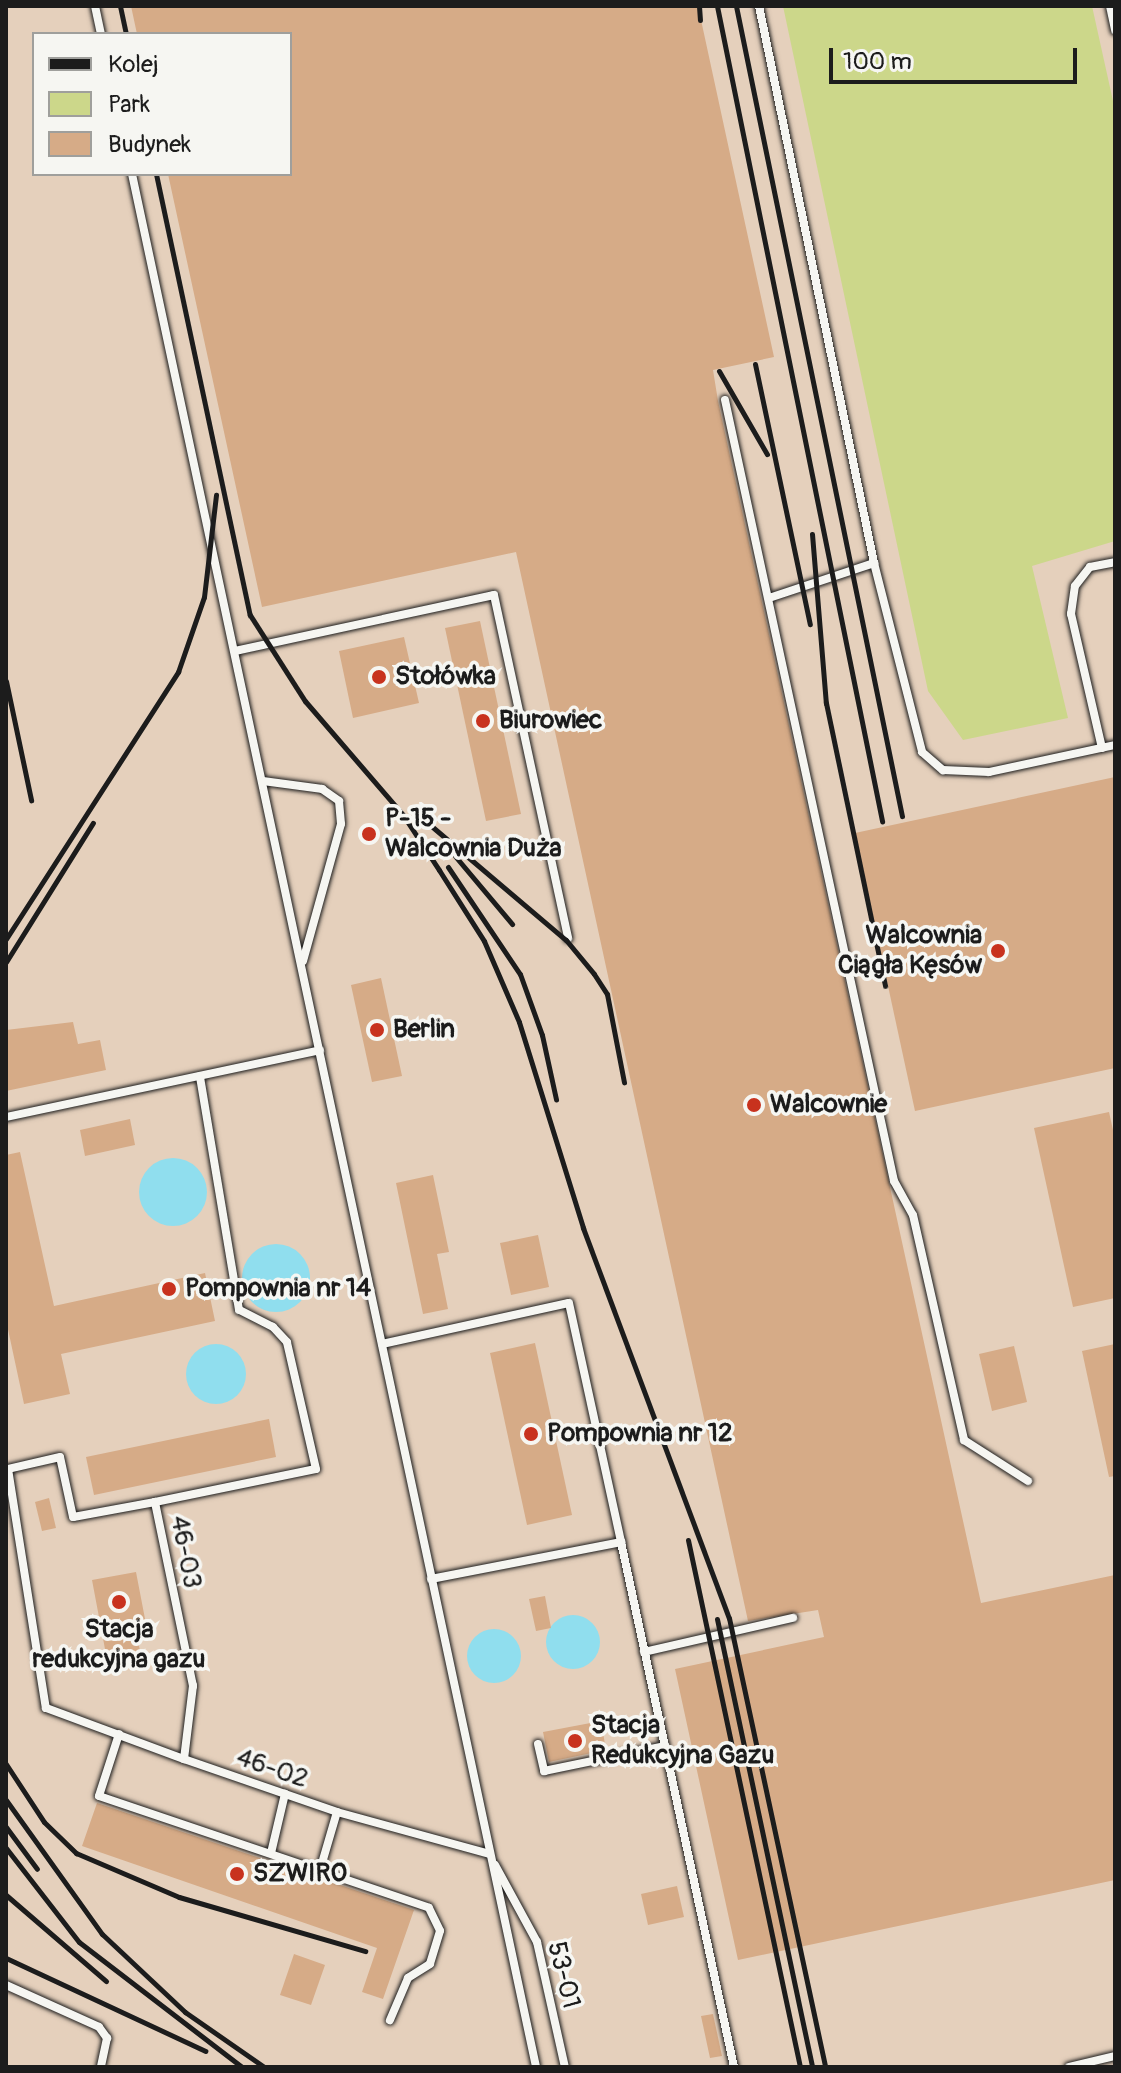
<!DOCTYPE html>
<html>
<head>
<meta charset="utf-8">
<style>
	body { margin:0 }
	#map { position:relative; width:1121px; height:2073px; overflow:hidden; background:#ece0d2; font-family:Pangolin,sans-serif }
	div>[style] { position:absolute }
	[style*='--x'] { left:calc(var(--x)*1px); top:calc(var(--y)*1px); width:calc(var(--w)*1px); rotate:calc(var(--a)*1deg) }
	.built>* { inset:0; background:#e5d0bc }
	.green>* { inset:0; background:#ccd78a }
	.water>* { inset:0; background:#90deee }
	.round { border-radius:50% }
	.building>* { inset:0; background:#d6ab87 }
	.roads { filter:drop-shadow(0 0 2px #1c1c1c) drop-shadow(0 0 2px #1c1c1c) }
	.lane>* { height:8px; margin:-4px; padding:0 4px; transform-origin:4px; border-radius:4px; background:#f6f6f2 }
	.rail>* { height:5px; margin:-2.5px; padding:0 2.5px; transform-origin:2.5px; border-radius:2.5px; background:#1c1c1c }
	.dots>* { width:22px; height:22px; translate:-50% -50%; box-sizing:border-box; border:4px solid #f6f6f2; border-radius:50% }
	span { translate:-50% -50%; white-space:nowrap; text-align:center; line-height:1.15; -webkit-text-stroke:7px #f6f6f2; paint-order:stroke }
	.poi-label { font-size:26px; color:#1c1c1c; font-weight:700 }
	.left { translate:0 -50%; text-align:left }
	.right { translate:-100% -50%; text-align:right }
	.street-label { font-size:26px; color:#1c1c1c }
	.frame { position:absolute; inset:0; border:8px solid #1c1c1c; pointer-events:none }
	.legend { position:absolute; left:32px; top:32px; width:260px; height:144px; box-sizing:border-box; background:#f6f6f2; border:2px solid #9f9f9c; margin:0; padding:10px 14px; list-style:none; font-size:24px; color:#1c1c1c }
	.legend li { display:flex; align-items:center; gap:16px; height:40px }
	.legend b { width:40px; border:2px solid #9f9f9c }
	.scale { position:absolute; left:829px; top:48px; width:248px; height:36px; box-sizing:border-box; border:4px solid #1c1c1c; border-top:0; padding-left:10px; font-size:24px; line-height:28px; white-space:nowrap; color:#1c1c1c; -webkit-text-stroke:6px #f6f6f2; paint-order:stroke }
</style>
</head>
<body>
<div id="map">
	<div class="built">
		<div style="clip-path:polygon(evenodd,6px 6px,1115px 6px,1115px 2067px,6px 2067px,6px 6px,34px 34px,290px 34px,290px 174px,34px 174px,34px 34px)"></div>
	</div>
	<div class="green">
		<div style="clip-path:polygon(783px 6px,1092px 6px,1115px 110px,1115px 541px,1032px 566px,1068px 718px,963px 740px,928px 691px)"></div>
	</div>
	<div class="water">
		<div class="round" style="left:139px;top:1158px;width:68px;height:68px"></div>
		<div class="round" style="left:242px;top:1244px;width:68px;height:68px"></div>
		<div class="round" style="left:186px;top:1344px;width:60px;height:60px"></div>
		<div class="round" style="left:546px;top:1615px;width:54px;height:54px"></div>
		<div class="round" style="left:467px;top:1629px;width:54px;height:54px"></div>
	</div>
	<div class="building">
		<div style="clip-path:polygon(131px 6px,698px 6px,774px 357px,713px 370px,718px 401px,981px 1603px,1115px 1575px,1115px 1880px,738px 1960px,675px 1669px,824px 1637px,818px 1610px,748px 1621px,516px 552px,262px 607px,168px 174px,290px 174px,290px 34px,137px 34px)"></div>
		<div style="clip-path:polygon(480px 621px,521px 814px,486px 821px,445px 628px)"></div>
		<div style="clip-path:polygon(404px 637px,419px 703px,353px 718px,339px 651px)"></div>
		<div style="clip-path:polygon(1115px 777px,1115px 1068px,915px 1111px,855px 833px)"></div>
		<div style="clip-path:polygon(381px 978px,402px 1076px,372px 1082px,351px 985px)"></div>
		<div style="clip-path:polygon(73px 1022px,78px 1044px,100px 1040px,106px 1070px,6px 1091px,6px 1030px)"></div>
		<div style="clip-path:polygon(1109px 1112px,1115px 1139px,1115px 1298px,1073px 1307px,1034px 1128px)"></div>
		<div style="clip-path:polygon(130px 1119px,135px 1145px,85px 1156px,80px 1130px)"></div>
		<div style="clip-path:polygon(20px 1152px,54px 1306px,205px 1273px,215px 1321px,61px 1354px,70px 1394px,24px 1404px,6px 1320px,6px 1155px)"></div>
		<div style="clip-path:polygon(433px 1175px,449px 1252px,437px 1254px,448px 1309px,423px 1314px,396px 1183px)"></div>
		<div style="clip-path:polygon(538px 1235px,549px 1287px,511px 1295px,500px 1243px)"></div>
		<div style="clip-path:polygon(535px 1343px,572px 1515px,527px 1525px,490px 1353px)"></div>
		<div style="clip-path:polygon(1115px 1344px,1115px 1476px,1109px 1477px,1082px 1351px)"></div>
		<div style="clip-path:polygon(1014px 1346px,1027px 1402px,992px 1411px,979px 1354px)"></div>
		<div style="clip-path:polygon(269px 1419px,276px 1457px,94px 1495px,86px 1457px)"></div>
		<div style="clip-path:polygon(49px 1498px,56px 1528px,42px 1531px,35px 1502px)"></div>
		<div style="clip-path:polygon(136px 1572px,146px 1624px,134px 1627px,142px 1658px,108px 1665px,92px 1580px)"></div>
		<div style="clip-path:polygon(545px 1596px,551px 1628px,536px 1631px,529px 1599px)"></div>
		<div style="clip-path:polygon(601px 1721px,606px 1750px,549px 1762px,543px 1732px)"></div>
		<div style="clip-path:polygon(97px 1803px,414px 1910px,383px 1999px,362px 1992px,377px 1948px,82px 1846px)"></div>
		<div style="clip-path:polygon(677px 1886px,684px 1917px,648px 1925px,641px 1894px)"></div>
		<div style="clip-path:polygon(294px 1954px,325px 1965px,311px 2005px,280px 1995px)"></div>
		<div style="clip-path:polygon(713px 2014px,722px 2056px,710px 2058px,701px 2016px)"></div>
	</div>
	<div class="roads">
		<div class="lane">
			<div style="--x:95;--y:6;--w:29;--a:78"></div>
			<div style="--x:759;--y:6;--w:569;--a:78.33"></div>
			<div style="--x:874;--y:563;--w:195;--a:75.7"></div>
			<div style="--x:922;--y:752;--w:28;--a:41"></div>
			<div style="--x:943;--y:770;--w:46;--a:2.5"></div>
			<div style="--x:989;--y:772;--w:129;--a:-12.1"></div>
			<div style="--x:1110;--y:6;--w:25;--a:78"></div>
			<div style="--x:132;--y:174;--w:1936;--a:77.95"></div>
			<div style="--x:725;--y:400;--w:799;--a:77.79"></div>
			<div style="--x:894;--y:1181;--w:39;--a:61"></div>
			<div style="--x:913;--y:1215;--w:231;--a:77.2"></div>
			<div style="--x:964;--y:1440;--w:76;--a:32.6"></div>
			<div style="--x:772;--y:597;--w:108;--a:-18.4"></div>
			<div style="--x:235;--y:651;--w:265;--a:-12.2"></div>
			<div style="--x:494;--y:595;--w:351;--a:77.8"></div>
			<div style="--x:1102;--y:748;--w:138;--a:-103"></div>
			<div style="--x:1071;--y:614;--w:28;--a:-82"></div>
			<div style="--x:1075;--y:586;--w:24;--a:-52"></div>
			<div style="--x:1090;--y:567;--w:25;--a:-11"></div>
			<div style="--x:263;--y:781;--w:60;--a:7.7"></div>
			<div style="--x:322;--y:789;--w:21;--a:35"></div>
			<div style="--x:339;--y:801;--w:23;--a:85"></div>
			<div style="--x:341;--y:824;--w:142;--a:105.5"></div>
			<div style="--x:6;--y:1117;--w:321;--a:-12"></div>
			<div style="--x:382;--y:1344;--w:191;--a:-12.4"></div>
			<div style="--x:569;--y:1303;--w:245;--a:77.7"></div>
			<div style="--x:155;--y:1502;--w:164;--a:-11.6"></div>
			<div style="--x:316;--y:1469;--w:130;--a:-102.9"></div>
			<div style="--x:287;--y:1342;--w:21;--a:-133"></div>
			<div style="--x:273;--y:1327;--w:38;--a:-153"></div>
			<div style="--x:239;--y:1310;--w:237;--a:-99.5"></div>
			<div style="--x:431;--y:1579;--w:194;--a:-11"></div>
			<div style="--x:621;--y:1542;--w:537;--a:77.85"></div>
			<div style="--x:644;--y:1652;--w:153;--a:-12.9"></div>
			<div style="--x:119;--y:1734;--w:65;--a:107.9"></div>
			<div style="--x:99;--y:1796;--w:348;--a:18.7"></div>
			<div style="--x:429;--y:1908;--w:25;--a:64"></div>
			<div style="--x:440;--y:1931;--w:34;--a:107"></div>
			<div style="--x:430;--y:1964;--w:26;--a:148"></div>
			<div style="--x:408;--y:1978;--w:46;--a:113.2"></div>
			<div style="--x:538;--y:1744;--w:28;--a:77"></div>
			<div style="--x:544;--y:1771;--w:124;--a:-11.7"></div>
			<div style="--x:184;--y:1759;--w:74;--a:-83"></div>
			<div style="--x:193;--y:1686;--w:188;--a:-101.7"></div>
			<div style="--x:155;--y:1502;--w:83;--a:169.6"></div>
			<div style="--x:73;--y:1517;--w:61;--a:-102.2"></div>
			<div style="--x:60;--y:1457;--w:53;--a:167"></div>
			<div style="--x:8;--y:1469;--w:242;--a:81"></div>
			<div style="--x:46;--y:1708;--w:147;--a:20.3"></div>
			<div style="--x:184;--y:1759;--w:162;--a:19.1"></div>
			<div style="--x:337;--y:1812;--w:158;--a:15.4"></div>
			<div style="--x:271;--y:1853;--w:61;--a:-76.7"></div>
			<div style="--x:495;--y:1865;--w:88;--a:61.4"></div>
			<div style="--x:537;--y:1942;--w:128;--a:77.4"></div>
			<div style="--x:320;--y:1870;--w:60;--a:-73.7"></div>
			<div style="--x:6;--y:1985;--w:102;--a:24.3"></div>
			<div style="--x:99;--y:2027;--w:14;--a:54"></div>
			<div style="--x:107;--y:2038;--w:30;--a:102"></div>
			<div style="--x:1069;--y:2067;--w:47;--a:-13.4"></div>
		</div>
	</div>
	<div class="rail">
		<div style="--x:120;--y:6;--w:29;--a:78"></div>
		<div style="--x:699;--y:6;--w:14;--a:86"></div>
		<div style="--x:717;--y:6;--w:832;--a:78.55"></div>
		<div style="--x:736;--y:6;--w:827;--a:78.42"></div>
		<div style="--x:156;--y:174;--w:451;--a:78"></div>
		<div style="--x:250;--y:615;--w:102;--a:57.4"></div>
		<div style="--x:305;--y:701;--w:150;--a:49.3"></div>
		<div style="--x:403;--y:815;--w:66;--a:56.8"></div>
		<div style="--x:439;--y:870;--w:84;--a:57.6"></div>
		<div style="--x:484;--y:941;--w:88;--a:66.6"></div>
		<div style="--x:519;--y:1022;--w:216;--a:72.7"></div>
		<div style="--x:583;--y:1228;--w:416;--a:69.5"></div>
		<div style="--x:729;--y:1618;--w:459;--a:77.9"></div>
		<div style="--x:755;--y:364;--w:266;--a:78.1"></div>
		<div style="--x:719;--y:371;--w:96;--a:60"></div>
		<div style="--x:812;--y:534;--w:170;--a:85.3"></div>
		<div style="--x:826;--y:703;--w:289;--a:78.2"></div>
		<div style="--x:6;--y:681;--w:122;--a:78.1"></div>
		<div style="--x:416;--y:813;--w:197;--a:40.3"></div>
		<div style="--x:566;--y:940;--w:44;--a:50.5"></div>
		<div style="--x:594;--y:974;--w:24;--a:57"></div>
		<div style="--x:607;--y:994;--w:90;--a:79.1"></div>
		<div style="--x:455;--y:856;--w:89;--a:50"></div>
		<div style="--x:448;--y:867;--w:129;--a:56.1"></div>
		<div style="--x:520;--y:974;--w:65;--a:70.2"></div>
		<div style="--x:542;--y:1035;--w:66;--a:77.7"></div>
		<div style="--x:6;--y:939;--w:318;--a:-57.2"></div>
		<div style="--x:178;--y:672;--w:79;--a:-70.9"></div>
		<div style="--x:204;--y:597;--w:103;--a:-83.3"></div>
		<div style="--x:6;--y:962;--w:164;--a:-58"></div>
		<div style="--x:688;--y:1540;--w:539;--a:78"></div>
		<div style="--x:717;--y:1619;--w:458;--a:78"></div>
		<div style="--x:6;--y:1764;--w:69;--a:56.8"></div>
		<div style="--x:44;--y:1822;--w:45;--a:44.1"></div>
		<div style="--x:76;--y:1853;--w:112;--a:23.1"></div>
		<div style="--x:179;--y:1897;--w:194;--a:16.2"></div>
		<div style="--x:6;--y:1800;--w:165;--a:54.4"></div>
		<div style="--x:102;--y:1934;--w:114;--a:43.2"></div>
		<div style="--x:185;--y:2012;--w:96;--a:34.8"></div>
		<div style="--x:6;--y:1827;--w:52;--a:53.6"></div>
		<div style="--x:6;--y:1848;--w:119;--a:52.2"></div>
		<div style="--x:79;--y:1942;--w:205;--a:37.5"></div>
		<div style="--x:6;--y:1895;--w:132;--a:40.7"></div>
		<div style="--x:6;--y:1958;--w:220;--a:25"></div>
	</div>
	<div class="dots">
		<div style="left:379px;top:677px;background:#c8321e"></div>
		<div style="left:483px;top:721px;background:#c8321e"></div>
		<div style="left:369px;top:834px;background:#c8321e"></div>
		<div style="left:998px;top:951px;background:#c8321e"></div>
		<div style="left:377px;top:1030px;background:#c8321e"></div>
		<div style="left:754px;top:1105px;background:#c8321e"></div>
		<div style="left:169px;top:1289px;background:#c8321e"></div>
		<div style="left:531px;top:1434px;background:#c8321e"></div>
		<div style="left:119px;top:1602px;background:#c8321e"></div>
		<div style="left:575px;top:1741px;background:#c8321e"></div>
		<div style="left:237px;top:1874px;background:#c8321e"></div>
	</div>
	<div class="poi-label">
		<span class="left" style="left:395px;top:677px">Stołówka</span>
		<span class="left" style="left:499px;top:721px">Biurowiec</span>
		<span class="left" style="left:385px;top:834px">P-15 -<br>Walcownia Duża</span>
		<span class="right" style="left:982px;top:951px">Walcownia<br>Ciągła Kęsów</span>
		<span class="left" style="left:393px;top:1030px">Berlin</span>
		<span class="left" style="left:770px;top:1105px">Walcownie</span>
		<span class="left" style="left:185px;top:1289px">Pompownia nr 14</span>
		<span class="left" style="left:547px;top:1434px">Pompownia nr 12</span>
		<span style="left:119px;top:1645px">Stacja<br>redukcyjna gazu</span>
		<span class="left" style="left:591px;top:1741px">Stacja<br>Redukcyjna Gazu</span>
		<span class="left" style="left:253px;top:1874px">SZWIRO</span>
	</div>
	<div class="street-label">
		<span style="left:185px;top:1552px;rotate:79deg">46-03</span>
		<span style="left:272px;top:1769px;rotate:19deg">46-02</span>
		<span style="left:563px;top:1975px;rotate:76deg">53-01</span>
	</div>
	<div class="frame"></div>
	<ul class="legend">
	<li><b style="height:10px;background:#1c1c1c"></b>Kolej</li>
	<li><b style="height:22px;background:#ccd78a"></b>Park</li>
	<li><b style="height:22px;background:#d6ab87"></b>Budynek</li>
	</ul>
	<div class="scale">100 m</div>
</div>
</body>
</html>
